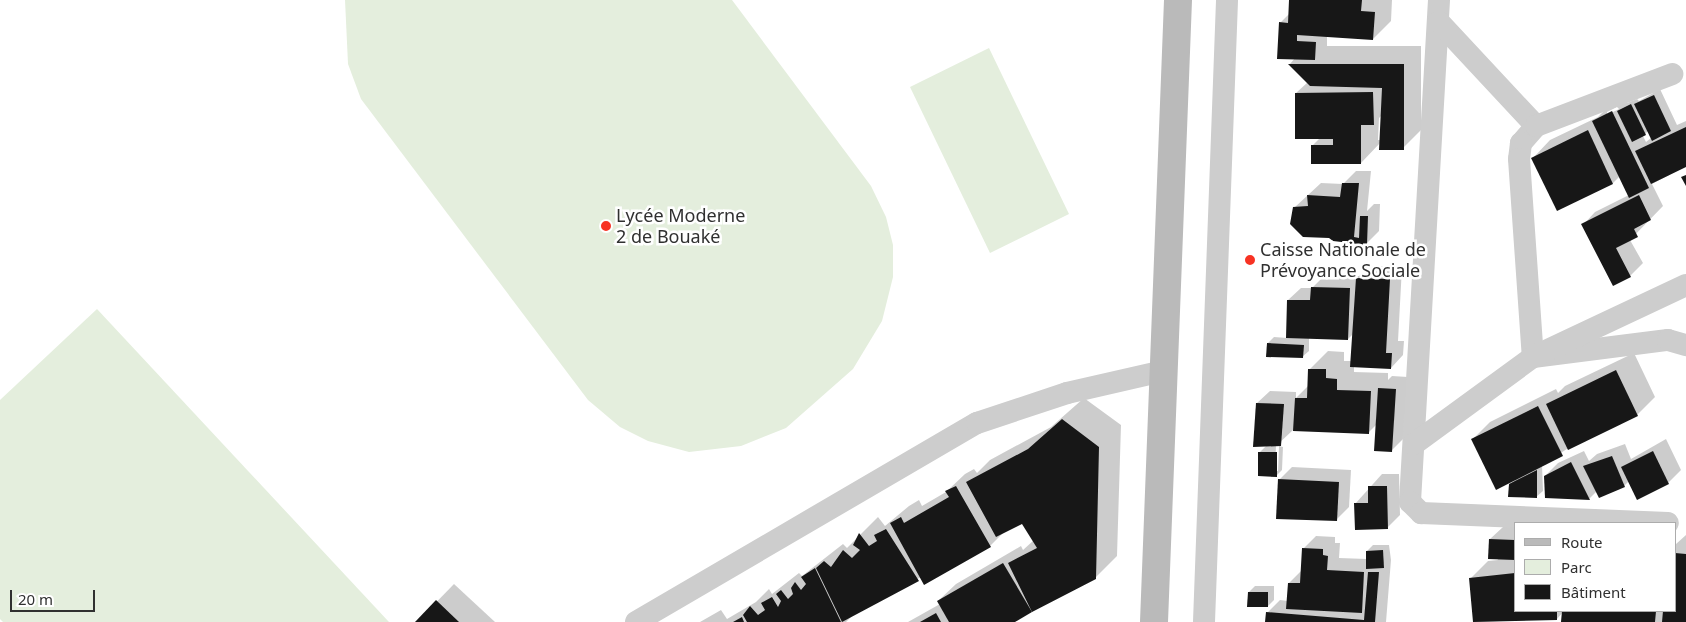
<!DOCTYPE html>
<html>
<head>
<meta charset="utf-8">
<style>
	body { margin:0 }
	#map { position:relative; width:1686px; height:622px; overflow:hidden; background:#fff; font-family:"Noto Sans",sans-serif }
	div>[style] { position:absolute }
	[style*='--x'] { left:calc(var(--x)*1px); top:calc(var(--y)*1px); width:calc(var(--w)*1px); rotate:calc(var(--a)*1deg) }
	.green>* { inset:0; background:#e4eedd }
	.shadow>* { inset:0; background:#0003 }
	.building>* { inset:0; background:#171717 }
	.street>* { height:22px; margin:-11px; padding:0 11px; transform-origin:11px; border-radius:11px; background:#cdcdcd }
	.secondary>* { height:28px; margin:-14px; padding:0 14px; transform-origin:14px; border-radius:14px; background:#bababa }
	.dots>* { width:14px; height:14px; translate:-50% -50%; box-sizing:border-box; border:2px solid #fff; border-radius:50% }
	span { translate:-50% -50%; white-space:nowrap; text-align:center; line-height:1.15; -webkit-text-stroke:5px #fff; paint-order:stroke }
	.poi-label { font-size:18px; color:#303030 }
	.left { translate:0 -50%; text-align:left }
	.legend { position:absolute; left:1514px; top:522px; width:162px; height:90px; box-sizing:border-box; background:#fff; border:1px solid #acacac; margin:0; padding:6px 9px; list-style:none; font-size:15px; color:#303030 }
	.legend li { display:flex; align-items:center; gap:10px; height:25px }
	.legend b { width:25px; border:1px solid #acacac }
	.scale { position:absolute; left:10px; top:590px; width:85px; height:22px; box-sizing:border-box; border:2px solid #303030; border-top:0; padding-left:6px; font-size:15px; line-height:18px; white-space:nowrap; color:#303030; -webkit-text-stroke:4px #fff; paint-order:stroke }
</style>
</head>
<body>
<div id="map">
	<div class="green">
		<div style="clip-path:polygon(345px 0,732px 0,871px 186px,886px 217px,893px 245px,893px 277px,882px 321px,853px 369px,786px 428px,741px 446px,689px 452px,648px 441px,620px 427px,588px 400px,361px 99px,348px 64px)"></div>
		<div style="clip-path:polygon(989px 48px,1069px 214px,990px 253px,910px 87px)"></div>
		<div style="clip-path:polygon(97px 309px,389px 622px,3px 622px,0 619px,0 400px)"></div>
	</div>
	<div class="shadow">
		<div style="clip-path:polygon(evenodd,1291px 0,1392px 0,1391px 21px,1373px 39px,1327px 36px,1327px 46px,1421px 46px,1421px 130px,1403px 148px,1381px 142px,1361px 163px,1312px 146px,1320px 138px,1296px 93px,1308px 82px,1290px 64px,1295px 58px,1280px 23px,1290px 13px,1291px 0,1382px 115px,1381px 140px,1378px 140px,1379px 118px,1382px 115px)"></div>
		<div style="clip-path:polygon(evenodd,1660px 89px,1677px 125px,1686px 121px,1686px 166px,1652px 184px,1663px 206px,1630px 240px,1643px 263px,1630px 276px,1583px 225px,1595px 212px,1629px 195px,1620px 176px,1613px 183px,1557px 210px,1533px 158px,1550px 140px,1598px 117px,1606px 109px,1625px 99px,1627px 103px,1637px 99px,1639px 101px,1660px 89px,1617px 107px,1619px 109px,1607px 115px,1607px 112px,1617px 107px,1660px 89px,1648px 131px,1651px 138px,1646px 142px,1643px 136px,1648px 131px)"></div>
		<div style="clip-path:polygon(1356px 171px,1371px 171px,1367px 211px,1374px 204px,1380px 204px,1379px 231px,1366px 244px,1295px 207px,1321px 183px,1343px 184px)"></div>
		<div style="clip-path:polygon(1370px 266px,1402px 267px,1398px 341px,1404px 341px,1403px 355px,1391px 368px,1354px 366px,1354px 372px,1388px 373px,1388px 380px,1392px 376px,1408px 377px,1404px 438px,1392px 450px,1377px 424px,1369px 432px,1293px 430px,1276px 446px,1275px 471px,1278px 471px,1279px 446px,1283px 447px,1282px 470px,1276px 476px,1260px 452px,1267px 445px,1257px 403px,1270px 391px,1296px 392px,1296px 398px,1309px 385px,1310px 369px,1328px 351px,1344px 352px,1344px 361px,1352px 361px,1354px 333px,1348px 339px,1309px 338px,1309px 351px,1302px 357px,1268px 343px,1274px 337px,1287px 338px,1288px 300px,1301px 288px,1312px 288px,1325px 275px,1359px 276px)"></div>
		<div style="clip-path:polygon(1634px 353px,1655px 397px,1637px 415px,1570px 447px,1542px 465px,1543px 491px,1536px 497px,1510px 485px,1516px 479px,1472px 440px,1490px 422px,1556px 389px,1558px 393px,1565px 386px)"></div>
		<div style="clip-path:polygon(1084px 398px,1121px 425px,1117px 556px,1095px 578px,1012px 622px,908px 622px,940px 604px,938px 601px,956px 584px,1021px 546px,1023px 550px,1034px 540px,1022px 522px,1005px 531px,990px 546px,921px 577px,855px 613px,846px 622px,700px 622px,721px 610px,727px 619px,756px 602px,769px 589px,772px 594px,799px 573px,802px 576px,843px 544px,847px 548px,878px 517px,885px 526px,909px 506px,919px 500px,922px 506px,946px 492px,965px 474px,974px 469px,977px 473px,990px 460px,1051px 427px)"></div>
		<div style="clip-path:polygon(1666px 439px,1681px 470px,1668px 483px,1629px 481px,1624px 486px,1597px 491px,1589px 499px,1545px 476px,1558px 463px,1584px 451px,1589px 461px,1597px 454px,1625px 444px,1631px 459px)"></div>
		<div style="clip-path:polygon(1292px 467px,1351px 470px,1349px 507px,1336px 520px,1279px 480px)"></div>
		<div style="clip-path:polygon(1382px 474px,1399px 474px,1400px 515px,1387px 528px,1355px 504px)"></div>
		<div style="clip-path:polygon(1503px 527px,1515px 527px,1515px 611px,1675px 611px,1675px 533px,1676px 544px,1686px 535px,1686px 622px,1563px 622px,1563px 612px,1557px 619px,1474px 622px,1470px 579px,1488px 561px,1498px 560px,1490px 539px)"></div>
		<div style="clip-path:polygon(1316px 536px,1335px 537px,1335px 543px,1340px 543px,1339px 558px,1367px 559px,1367px 551px,1373px 545px,1389px 545px,1391px 560px,1386px 622px,1266px 622px,1267px 613px,1280px 600px,1288px 601px,1289px 583px,1302px 570px,1303px 549px)"></div>
		<div style="clip-path:polygon(454px 584px,495px 622px,417px 622px)"></div>
		<div style="clip-path:polygon(1255px 586px,1274px 586px,1274px 600px,1268px 606px,1249px 592px)"></div>
	</div>
	<div class="building">
		<div style="clip-path:polygon(1289px 0,1362px 0,1361px 11px,1375px 12px,1373px 40px,1297px 35px,1297px 41px,1316px 42px,1315px 60px,1277px 59px,1279px 22px,1288px 23px)"></div>
		<div style="clip-path:polygon(1288px 64px,1404px 64px,1404px 150px,1379px 150px,1382px 88px,1310px 86px)"></div>
		<div style="clip-path:polygon(1373px 92px,1374px 125px,1361px 125px,1361px 164px,1311px 164px,1311px 145px,1333px 145px,1333px 139px,1295px 139px,1295px 93px)"></div>
		<div style="clip-path:polygon(1654px 95px,1671px 131px,1652px 141px,1634px 104px)"></div>
		<div style="clip-path:polygon(1631px 104px,1646px 135px,1632px 142px,1617px 111px)"></div>
		<div style="clip-path:polygon(1612px 111px,1649px 188px,1629px 198px,1592px 121px)"></div>
		<div style="clip-path:polygon(1686px 127px,1686px 167px,1651px 184px,1635px 151px)"></div>
		<div style="clip-path:polygon(1588px 130px,1613px 184px,1557px 211px,1531px 158px)"></div>
		<div style="clip-path:polygon(1686px 175px,1686px 186px,1681px 177px)"></div>
		<div style="clip-path:polygon(1342px 183px,1359px 183px,1354px 237px,1359px 238px,1360px 216px,1368px 216px,1367px 245px,1333px 241px,1329px 238px,1303px 237px,1290px 224px,1293px 207px,1308px 206px,1307px 195px,1340px 197px)"></div>
		<div style="clip-path:polygon(1639px 195px,1651px 220px,1634px 229px,1638px 237px,1616px 248px,1631px 277px,1613px 286px,1581px 224px)"></div>
		<div style="clip-path:polygon(1356px 278px,1390px 279px,1386px 353px,1392px 353px,1391px 369px,1350px 367px)"></div>
		<div style="clip-path:polygon(1311px 287px,1350px 288px,1348px 340px,1286px 338px,1287px 300px,1310px 300px)"></div>
		<div style="clip-path:polygon(1267px 343px,1304px 345px,1303px 358px,1266px 357px)"></div>
		<div style="clip-path:polygon(1308px 369px,1326px 369px,1326px 378px,1337px 379px,1337px 390px,1371px 391px,1369px 434px,1293px 431px,1295px 398px,1307px 398px)"></div>
		<div style="clip-path:polygon(1616px 370px,1638px 416px,1568px 450px,1546px 404px)"></div>
		<div style="clip-path:polygon(1378px 388px,1396px 389px,1392px 452px,1374px 451px)"></div>
		<div style="clip-path:polygon(1256px 403px,1284px 404px,1281px 446px,1253px 447px)"></div>
		<div style="clip-path:polygon(1538px 406px,1563px 456px,1496px 490px,1471px 439px)"></div>
		<div style="clip-path:polygon(1062px 419px,1099px 447px,1096px 579px,1032px 612px,1008px 563px,1037px 548px,1022px 524px,996px 537px,966px 482px,1028px 449px)"></div>
		<div style="clip-path:polygon(1653px 451px,1669px 484px,1637px 500px,1621px 467px)"></div>
		<div style="clip-path:polygon(1258px 452px,1277px 452px,1277px 477px,1258px 476px)"></div>
		<div style="clip-path:polygon(1612px 456px,1625px 487px,1599px 498px,1583px 466px)"></div>
		<div style="clip-path:polygon(1571px 462px,1590px 500px,1545px 498px,1544px 476px)"></div>
		<div style="clip-path:polygon(1537px 470px,1537px 498px,1508px 497px,1509px 484px)"></div>
		<div style="clip-path:polygon(1278px 479px,1339px 482px,1337px 521px,1276px 519px)"></div>
		<div style="clip-path:polygon(956px 486px,991px 547px,924px 585px,890px 523px,901px 517px,904px 523px,949px 497px,945px 491px)"></div>
		<div style="clip-path:polygon(1368px 486px,1387px 486px,1388px 529px,1355px 530px,1354px 503px,1368px 503px)"></div>
		<div style="clip-path:polygon(886px 529px,919px 581px,842px 622px,816px 568px,824px 561px,831px 567px,843px 550px,852px 558px,860px 550px,853px 545px,859px 533px,869px 546px,877px 541px,874px 535px)"></div>
		<div style="clip-path:polygon(1489px 539px,1515px 540px,1515px 560px,1488px 559px)"></div>
		<div style="clip-path:polygon(1302px 548px,1323px 549px,1323px 555px,1328px 556px,1327px 570px,1364px 572px,1362px 613px,1286px 609px,1288px 583px,1300px 583px)"></div>
		<div style="clip-path:polygon(1383px 550px,1384px 568px,1366px 569px,1366px 551px)"></div>
		<div style="clip-path:polygon(1675px 553px,1686px 554px,1686px 622px,1662px 622px,1663px 611px,1675px 611px)"></div>
		<div style="clip-path:polygon(1003px 563px,1032px 612px,1015px 622px,949px 622px,937px 601px)"></div>
		<div style="clip-path:polygon(815px 568px,841px 622px,747px 622px,743px 615px,750px 606px,758px 615px,765px 610px,761px 603px,772px 597px,778px 607px,781px 601px,776px 594px,781px 590px,788px 599px,793px 594px,791px 588px,795px 582px,801px 590px,806px 584px,801px 577px)"></div>
		<div style="clip-path:polygon(1368px 572px,1379px 572px,1375px 622px,1265px 622px,1266px 612px,1364px 620px)"></div>
		<div style="clip-path:polygon(1515px 573px,1515px 611px,1557px 611px,1557px 620px,1473px 622px,1469px 578px)"></div>
		<div style="clip-path:polygon(1248px 592px,1268px 592px,1268px 607px,1247px 607px)"></div>
		<div style="clip-path:polygon(436px 600px,459px 622px,415px 622px)"></div>
		<div style="clip-path:polygon(1562px 611px,1656px 611px,1655px 622px,1561px 622px)"></div>
		<div style="clip-path:polygon(936px 613px,941px 622px,920px 622px)"></div>
		<div style="clip-path:polygon(742px 617px,744px 622px,733px 622px)"></div>
	</div>
	<div class="street">
		<div style="--x:1439;--y:0;--w:503;--a:93.31"></div>
		<div style="--x:1410;--y:502;--w:16;--a:45"></div>
		<div style="--x:1421;--y:513;--w:247;--a:2.3"></div>
		<div style="--x:1439;--y:22;--w:142;--a:47"></div>
		<div style="--x:1536;--y:126;--w:23;--a:131"></div>
		<div style="--x:1521;--y:143;--w:16;--a:97"></div>
		<div style="--x:1519;--y:159;--w:198;--a:86"></div>
		<div style="--x:1533;--y:357;--w:136;--a:-7.2"></div>
		<div style="--x:1668;--y:340;--w:19;--a:16"></div>
		<div style="--x:1536;--y:126;--w:146;--a:-20.9"></div>
		<div style="--x:1414;--y:444;--w:147;--a:-36.2"></div>
		<div style="--x:1533;--y:357;--w:169;--a:-25.2"></div>
		<div style="--x:636;--y:622;--w:395;--a:-30.3"></div>
		<div style="--x:977;--y:423;--w:95;--a:-18.4"></div>
		<div style="--x:1067;--y:393;--w:98;--a:-12.9"></div>
		<div style="--x:1204;--y:622;--w:622;--a:-87.88"></div>
	</div>
	<div class="secondary">
		<div style="--x:1154;--y:622;--w:622;--a:-87.79"></div>
	</div>
	<div class="dots">
		<div style="left:606px;top:226px;background:#f73223"></div>
		<div style="left:1250px;top:260px;background:#f73223"></div>
	</div>
	<div class="poi-label">
		<span class="left" style="left:616px;top:226px">Lycée Moderne<br>2 de Bouaké</span>
		<span class="left" style="left:1260px;top:260px">Caisse Nationale de<br>Prévoyance Sociale</span>
	</div>
	<ul class="legend">
	<li><b style="height:6px;background:#bababa"></b>Route</li>
	<li><b style="height:14px;background:#e4eedd"></b>Parc</li>
	<li><b style="height:14px;background:#171717"></b>Bâtiment</li>
	</ul>
	<div class="scale">20 m</div>
</div>
</body>
</html>
